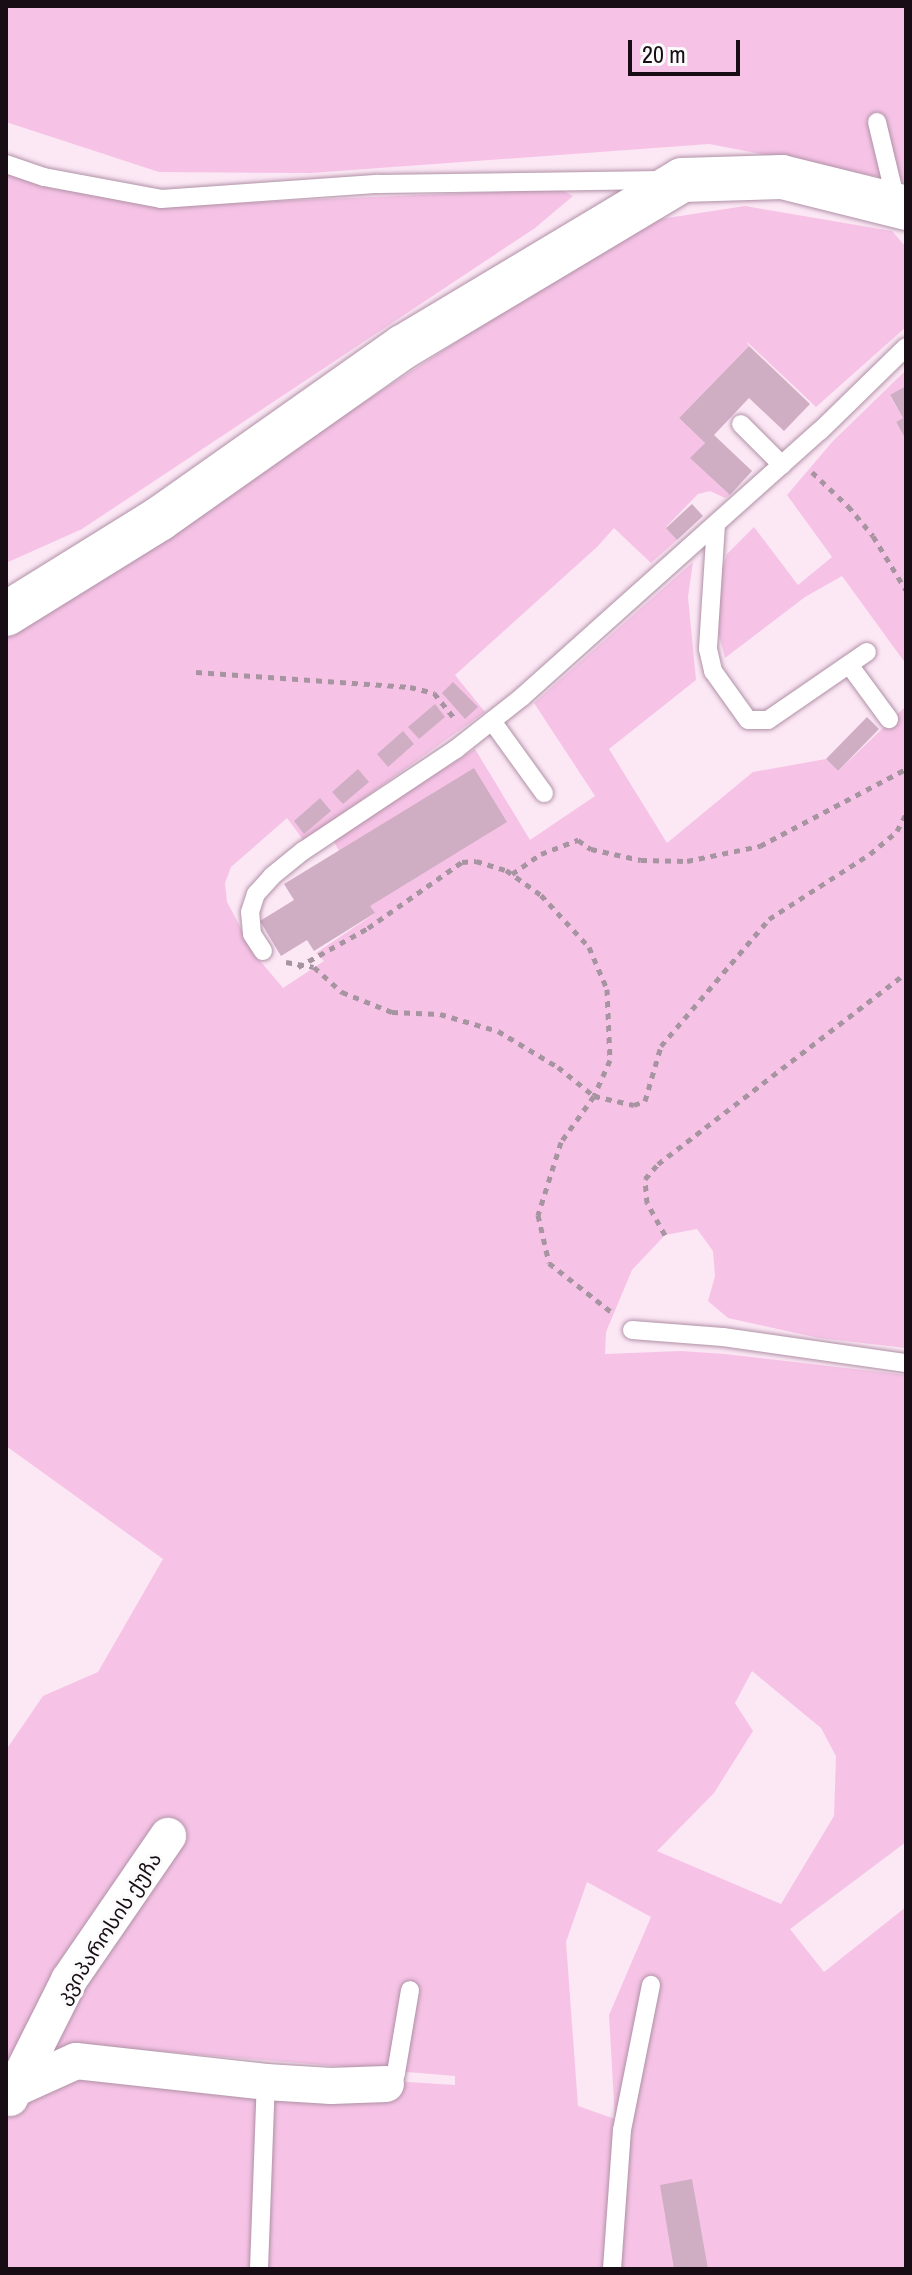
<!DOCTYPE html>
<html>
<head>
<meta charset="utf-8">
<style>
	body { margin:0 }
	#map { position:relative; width:912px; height:2275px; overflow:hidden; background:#fce7f5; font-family:"Archivo Narrow","Noto Sans Georgian",sans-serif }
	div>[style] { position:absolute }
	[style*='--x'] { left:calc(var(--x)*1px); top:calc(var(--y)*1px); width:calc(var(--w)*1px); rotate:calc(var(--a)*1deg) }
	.green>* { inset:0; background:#f6c3e6 }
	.building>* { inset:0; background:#cfaec4 }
	.path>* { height:5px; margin-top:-2.5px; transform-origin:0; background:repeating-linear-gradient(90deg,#a695a1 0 6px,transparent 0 12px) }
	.roads { filter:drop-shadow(0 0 2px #b091a6) drop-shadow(0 0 2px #b091a6) }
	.service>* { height:18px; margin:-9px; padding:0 9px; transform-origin:9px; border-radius:9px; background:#fff }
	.minor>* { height:36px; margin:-18px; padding:0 18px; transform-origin:18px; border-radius:18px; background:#fff }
	.tertiary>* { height:44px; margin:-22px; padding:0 22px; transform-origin:22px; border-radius:22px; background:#fff }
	span { translate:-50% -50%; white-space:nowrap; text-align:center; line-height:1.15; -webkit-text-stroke:6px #fbfbfb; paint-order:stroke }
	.street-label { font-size:20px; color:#180d15 }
	.frame { position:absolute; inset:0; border:8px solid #180d15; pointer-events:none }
	.scale { position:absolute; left:628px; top:40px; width:112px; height:36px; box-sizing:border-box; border:4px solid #180d15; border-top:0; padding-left:10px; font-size:24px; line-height:28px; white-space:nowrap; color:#180d15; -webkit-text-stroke:6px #fbfbfb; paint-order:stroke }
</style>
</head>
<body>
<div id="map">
	<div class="green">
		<div style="clip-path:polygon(6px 6px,906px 6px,906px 182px,709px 144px,311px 173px,159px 172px,6px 122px)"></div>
		<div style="clip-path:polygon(6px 173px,54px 189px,186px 205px,560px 189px,573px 196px,535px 228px,82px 529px,6px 563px)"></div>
		<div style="clip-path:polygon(evenodd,745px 206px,892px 231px,906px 247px,906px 327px,816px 407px,746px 341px,749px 346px,679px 418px,705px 443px,691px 458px,730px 495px,725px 498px,710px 491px,698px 494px,666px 527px,677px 540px,651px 563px,614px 528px,597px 547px,455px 675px,485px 712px,304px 841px,287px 818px,231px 867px,225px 883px,227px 902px,256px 956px,283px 988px,324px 961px,316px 953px,374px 914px,333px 840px,475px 749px,530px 840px,595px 796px,534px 703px,693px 562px,688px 597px,696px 680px,609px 749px,667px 843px,753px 772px,826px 759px,838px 771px,906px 706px,906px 1348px,819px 1338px,728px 1318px,708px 1301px,715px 1276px,713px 1251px,697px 1229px,665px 1235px,632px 1270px,606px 1332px,605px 1354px,681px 1351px,725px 1354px,906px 1375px,906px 1842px,790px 1929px,824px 1972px,906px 1907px,906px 2269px,6px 2269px,6px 1750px,43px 1696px,98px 1672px,163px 1559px,6px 1446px,6px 635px,602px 247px,654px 220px,745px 206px,752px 1671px,821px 1728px,836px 1756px,834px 1816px,781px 1904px,657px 1851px,714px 1793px,753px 1731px,735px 1703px,752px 1671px,745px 206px,587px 1882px,651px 1917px,609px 2015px,615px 2119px,578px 2106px,566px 1942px,587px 1882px,745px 206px,83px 2045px,455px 2076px,455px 2085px,76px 2061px,14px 2088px,83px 2045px)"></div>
		<div style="clip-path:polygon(906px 370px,906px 386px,890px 396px,903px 418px,896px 422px,906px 440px,906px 664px,842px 576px,805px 597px,725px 658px,716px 625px,717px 585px,727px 554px,754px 527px,798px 585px,832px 557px,787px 495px,833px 441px)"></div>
	</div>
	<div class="building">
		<div style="clip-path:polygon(749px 346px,810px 404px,784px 431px,749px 398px,714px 435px,752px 471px,730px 495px,690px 458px,705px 443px,679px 418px)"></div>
		<div style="clip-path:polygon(906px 386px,906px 440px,896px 422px,903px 418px,890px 395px)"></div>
		<div style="clip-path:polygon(692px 504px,703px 516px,677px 540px,666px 528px)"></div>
		<div style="clip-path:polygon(453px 682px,478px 707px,465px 719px,442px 693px)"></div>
		<div style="clip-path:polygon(435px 704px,445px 717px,419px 739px,408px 727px)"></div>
		<div style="clip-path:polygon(867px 717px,879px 729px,838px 771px,826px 759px)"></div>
		<div style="clip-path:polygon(403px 731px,414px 744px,388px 767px,377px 754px)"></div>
		<div style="clip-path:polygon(474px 768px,507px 822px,370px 906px,375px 913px,314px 951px,307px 940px,281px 956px,260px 921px,294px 900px,284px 884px)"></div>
		<div style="clip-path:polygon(358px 769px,369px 782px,343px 804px,332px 792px)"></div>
		<div style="clip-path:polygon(320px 798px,331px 811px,304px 834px,294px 821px)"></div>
		<div style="clip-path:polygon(692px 2179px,708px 2269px,674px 2269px,660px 2185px)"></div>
	</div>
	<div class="path">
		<div style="--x:812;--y:472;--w:50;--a:43.4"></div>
		<div style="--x:848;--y:506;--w:39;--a:50"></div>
		<div style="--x:873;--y:536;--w:63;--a:58.6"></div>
		<div style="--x:196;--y:672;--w:215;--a:4"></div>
		<div style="--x:410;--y:687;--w:25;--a:14"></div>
		<div style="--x:434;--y:693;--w:32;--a:51"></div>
		<div style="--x:512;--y:874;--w:35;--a:-35"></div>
		<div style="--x:541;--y:854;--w:40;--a:-21"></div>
		<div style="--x:578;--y:840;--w:16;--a:35"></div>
		<div style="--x:591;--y:849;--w:51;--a:12.4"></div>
		<div style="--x:641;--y:860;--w:46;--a:1.2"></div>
		<div style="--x:687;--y:861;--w:75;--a:-11.6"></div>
		<div style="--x:760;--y:846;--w:165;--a:-27.8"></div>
		<div style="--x:286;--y:962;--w:28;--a:10"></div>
		<div style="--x:314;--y:967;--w:38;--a:42"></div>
		<div style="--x:342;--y:992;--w:54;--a:21.8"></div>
		<div style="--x:392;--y:1012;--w:48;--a:2.4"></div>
		<div style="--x:440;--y:1014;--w:60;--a:16.3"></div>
		<div style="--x:498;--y:1031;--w:70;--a:31"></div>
		<div style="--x:558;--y:1067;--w:46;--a:38.9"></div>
		<div style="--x:594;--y:1096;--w:57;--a:125.7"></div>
		<div style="--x:561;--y:1142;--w:77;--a:107.5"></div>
		<div style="--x:538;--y:1215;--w:49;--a:77.1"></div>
		<div style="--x:549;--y:1263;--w:83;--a:38.1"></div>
		<div style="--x:298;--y:967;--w:80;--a:-29.1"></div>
		<div style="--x:368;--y:928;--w:115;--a:-35.1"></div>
		<div style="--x:462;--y:862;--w:14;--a:-4"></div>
		<div style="--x:476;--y:861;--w:31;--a:17"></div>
		<div style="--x:506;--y:870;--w:43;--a:35.5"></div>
		<div style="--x:541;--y:895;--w:71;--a:47.3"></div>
		<div style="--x:589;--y:947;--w:46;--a:66.8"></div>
		<div style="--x:607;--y:989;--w:71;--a:87.6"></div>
		<div style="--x:610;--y:1060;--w:39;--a:114"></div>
		<div style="--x:594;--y:1096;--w:41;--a:12.7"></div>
		<div style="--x:634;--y:1105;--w:12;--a:-20"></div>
		<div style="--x:645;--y:1101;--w:57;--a:-73.8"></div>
		<div style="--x:661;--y:1046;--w:167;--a:-49.6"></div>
		<div style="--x:769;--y:919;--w:120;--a:-32.8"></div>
		<div style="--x:870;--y:854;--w:35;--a:-40"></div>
		<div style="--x:897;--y:831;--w:19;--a:-62"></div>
		<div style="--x:665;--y:1235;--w:37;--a:-119"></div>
		<div style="--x:647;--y:1203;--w:24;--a:-95"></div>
		<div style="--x:645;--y:1179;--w:20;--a:-49"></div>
		<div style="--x:658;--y:1164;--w:313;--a:-37.6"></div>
	</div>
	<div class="roads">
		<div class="service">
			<div style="--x:877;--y:122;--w:85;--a:76.5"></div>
			<div style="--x:6;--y:164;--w:40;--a:18.9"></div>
			<div style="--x:44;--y:177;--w:119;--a:10.6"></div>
			<div style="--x:161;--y:199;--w:218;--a:-4"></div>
			<div style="--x:378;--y:184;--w:284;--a:-0.8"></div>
			<div style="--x:741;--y:424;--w:58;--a:45"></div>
			<div style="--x:716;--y:524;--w:125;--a:93.7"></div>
			<div style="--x:708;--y:649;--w:23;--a:77"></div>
			<div style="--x:713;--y:671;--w:60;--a:54.5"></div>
			<div style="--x:748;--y:720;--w:20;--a:0"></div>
			<div style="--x:768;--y:720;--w:120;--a:-34.5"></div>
			<div style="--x:850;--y:666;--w:66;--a:53.7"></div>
			<div style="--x:492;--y:721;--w:89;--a:54.2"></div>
			<div style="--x:263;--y:951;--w:20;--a:-123"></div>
			<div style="--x:252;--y:934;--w:22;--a:-95"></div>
			<div style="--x:250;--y:912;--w:19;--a:-72"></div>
			<div style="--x:256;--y:894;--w:24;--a:-48"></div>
			<div style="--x:272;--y:876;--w:40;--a:-39"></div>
			<div style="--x:303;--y:851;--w:184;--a:-33.7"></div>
			<div style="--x:456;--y:749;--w:84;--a:-38.2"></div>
			<div style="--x:522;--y:697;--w:399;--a:-41.8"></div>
			<div style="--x:820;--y:431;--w:120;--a:-44.3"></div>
			<div style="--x:632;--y:1330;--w:91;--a:4.4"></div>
			<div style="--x:723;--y:1337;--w:185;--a:8.1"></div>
			<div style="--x:386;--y:2084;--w:7;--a:-8"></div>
			<div style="--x:393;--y:2083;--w:10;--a:-73"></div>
			<div style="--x:396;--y:2073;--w:84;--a:-80.4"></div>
			<div style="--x:259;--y:2269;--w:187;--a:-87.9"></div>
			<div style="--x:612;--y:2269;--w:139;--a:-85.9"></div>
			<div style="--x:622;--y:2130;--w:148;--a:-78.7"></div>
		</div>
		<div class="minor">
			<div style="--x:14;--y:2089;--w:68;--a:-24.3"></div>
			<div style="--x:76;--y:2061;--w:191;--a:6.3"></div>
			<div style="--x:266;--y:2082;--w:65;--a:3.5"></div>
			<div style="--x:331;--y:2086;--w:55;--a:-2.1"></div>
			<div style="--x:10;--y:2098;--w:132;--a:-63.4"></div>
			<div style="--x:69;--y:1980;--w:175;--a:-55.5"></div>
		</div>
		<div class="tertiary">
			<div style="--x:6;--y:614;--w:180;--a:-31.8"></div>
			<div style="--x:159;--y:519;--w:299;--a:-35.2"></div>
			<div style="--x:403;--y:347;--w:325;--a:-30.9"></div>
			<div style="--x:682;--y:180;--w:100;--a:-1.7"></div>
			<div style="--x:782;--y:177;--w:128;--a:14"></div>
		</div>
	</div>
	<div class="street-label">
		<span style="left:108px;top:1928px;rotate:-57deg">კვიპაროსის ქუჩა</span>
	</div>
	<div class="frame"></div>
	<div class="scale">20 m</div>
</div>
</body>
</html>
